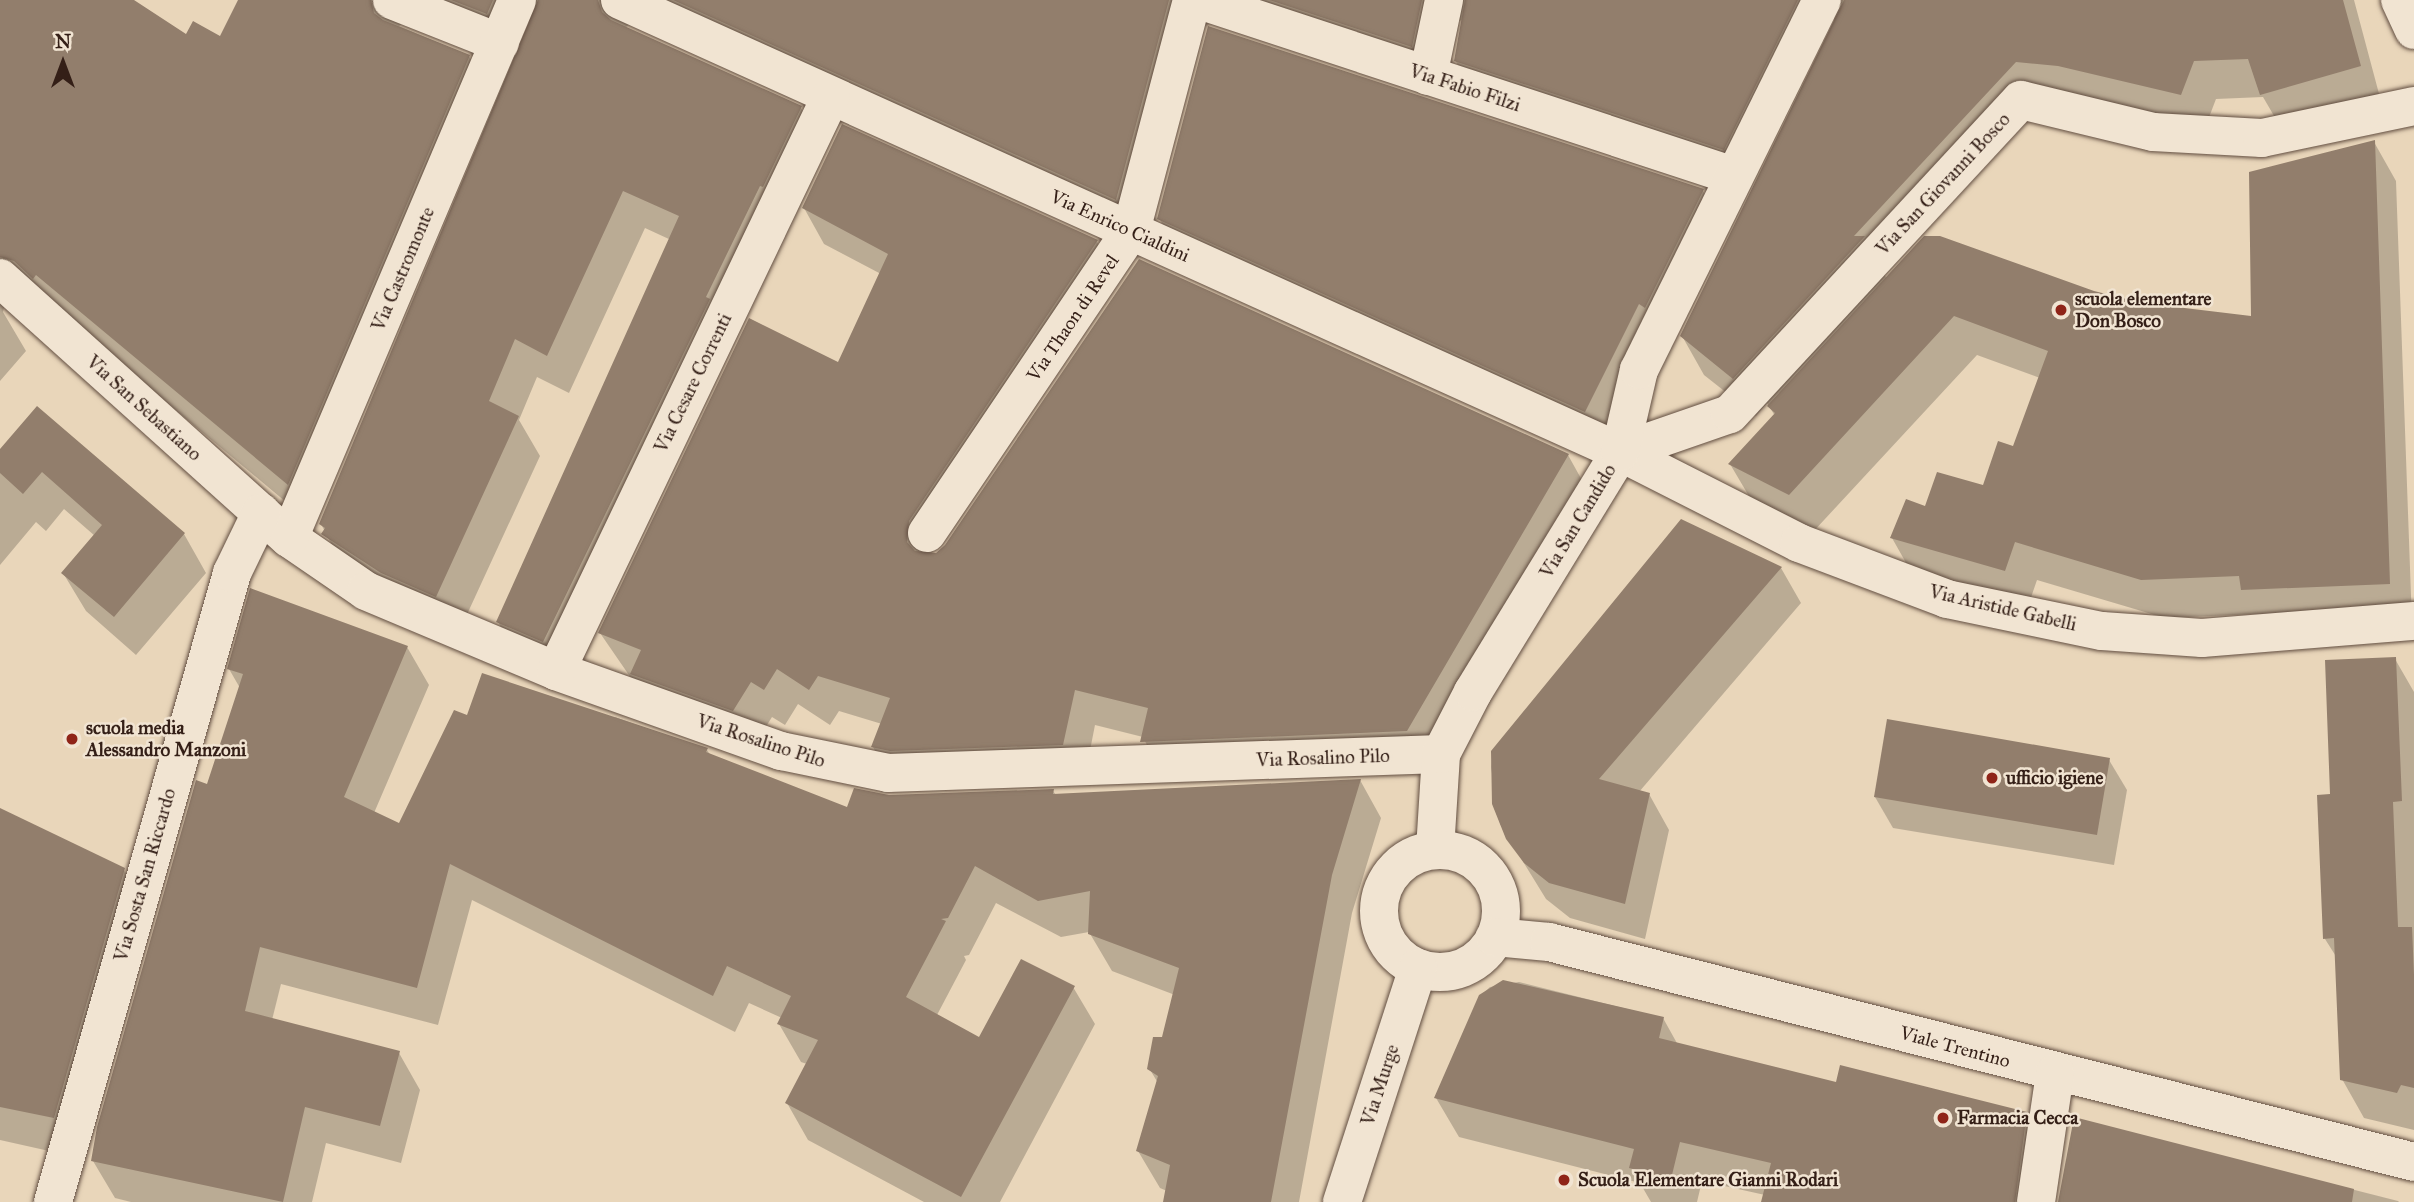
<!DOCTYPE html>
<html>
<head>
<meta charset="utf-8">
<style>
	body { margin:0 }
	#map { position:relative; width:2414px; height:1202px; overflow:hidden; background:#e9d6ba; font-family:"IM FELL Great Primer",serif }
	div>[style] { position:absolute }
	[style*='--x'] { left:calc(var(--x)*1px); top:calc(var(--y)*1px); width:calc(var(--w)*1px); rotate:calc(var(--a)*1deg) }
	.shadow>* { inset:0; background:#0003 }
	.building>* { inset:0; background:#927e6c }
	.roads { filter:drop-shadow(0 0 2px #614d40) drop-shadow(0 0 2px #614d40) }
	.minor>* { height:38px; margin:-19px; padding:0 19px; transform-origin:19px; border-radius:19px; background:#f1e4d2 }
	.minor>.ring { margin:-19px; padding:0; box-sizing:content-box; background:none; border:38px solid #f1e4d2; border-radius:50% }
	.dots>* { width:19px; height:19px; translate:-50% -50%; box-sizing:border-box; border:4px solid #f1e4d2; border-radius:50% }
	span { translate:-50% -50%; white-space:nowrap; text-align:center; line-height:1.15; -webkit-text-stroke:5px #f1e4d2; paint-order:stroke }
	.street-label { font-size:19px; color:#341f17 }
	.poi-label { font-size:19px; color:#341f17; font-weight:700 }
	.left { translate:0 -50%; text-align:left }
	.north { position:absolute; left:28px; top:28px; width:70px; height:70px; -webkit-text-stroke:5px #f1e4d2; paint-order:stroke; rotate:0deg; font-size:19px; font-weight:700; line-height:28px; text-align:center; color:#341f17 }
	.north::after { content:''; display:block; margin:auto; width:24px; height:32px; background:#341f17; clip-path:polygon(50% 0,100% 100%,50% 72%,0 100%) }
</style>
</head>
<body>
<div id="map">
	<div class="shadow">
		<div style="clip-path:polygon(0 0,130px 0,187px 37px,221px 38px,240px 0,2354px 0,2382px 105px,2284px 133px,2263px 97px,2216px 99px,2203px 133px,2039px 100px,1881px 269px,1887px 279px,2093px 293px,2143px 305px,2253px 318px,2374px 142px,2396px 181px,2412px 623px,2257px 614px,2165px 618px,2037px 580px,2027px 609px,1914px 577px,1892px 538px,1926px 508px,1984px 487px,2014px 448px,2040px 378px,1977px 355px,1812px 533px,1753px 503px,1730px 464px,1775px 416px,1767px 403px,1756px 416px,1704px 375px,1682px 336px,1839px 19px,1833px 20px,1746px 187px,1478px 99px,1455px 60px,1462px 20px,1449px 24px,1434px 84px,1208px 17px,1192px 33px,1138px 238px,640px 16px,625px 28px,801px 108px,823px 146px,565px 679px,521px 661px,498px 622px,671px 240px,645px 228px,569px 393px,537px 377px,519px 420px,540px 456px,458px 634px,346px 572px,321px 524px,531px 20px,519px 30px,411px 16px,399px 26px,469px 56px,491px 95px,310px 522px,59px 313px,5px 303px,3px 312px,26px 351px,0 381px)"></div>
		<div style="clip-path:polygon(843px 127px,1097px 242px,1118px 277px,931px 554px,1568px 455px,1588px 491px,1427px 767px,1163px 778px,1143px 737px,1095px 725px,1084px 781px,893px 783px,873px 747px,882px 724px,839px 711px,830px 725px,798px 704px,785px 725px,772px 717px,754px 746px,653px 710px,600px 633px,839px 364px,881px 274px,824px 244px,804px 208px)"></div>
		<div style="clip-path:polygon(1703px 191px,1725px 228px,1607px 449px,1181px 256px,1159px 218px)"></div>
		<div style="clip-path:polygon(37px 408px,184px 534px,206px 573px,136px 655px,86px 611px,63px 573px,95px 536px,64px 509px,46px 531px,36px 522px,0 565px,0 452px)"></div>
		<div style="clip-path:polygon(1781px 568px,1801px 603px,1639px 792px,1649px 794px,1669px 830px,1645px 939px,1570px 918px,1546px 899px,1500px 824px,1491px 767px,1493px 752px)"></div>
		<div style="clip-path:polygon(407px 647px,429px 685px,374px 813px,400px 825px,468px 717px,613px 721px,615px 717px,707px 750px,711px 756px,848px 810px,889px 797px,1053px 791px,1056px 795px,1360px 780px,1381px 818px,1352px 913px,1299px 1202px,1166px 1202px,1167px 1191px,1160px 1188px,1138px 1151px,1158px 1083px,1149px 1068px,1164px 1038px,1175px 995px,1112px 971px,1089px 932px,1061px 937px,996px 903px,969px 955px,964px 956px,966px 960px,937px 1015px,980px 1039px,1073px 987px,1095px 1024px,1000px 1202px,924px 1202px,808px 1140px,787px 1103px,807px 1064px,801px 1062px,779px 1024px,782px 1018px,749px 1003px,735px 1032px,472px 900px,438px 1025px,281px 984px,272px 1020px,399px 1053px,420px 1090px,401px 1163px,326px 1143px,312px 1202px,131px 1202px,115px 1198px,93px 1161px,240px 688px,229px 669px)"></div>
		<div style="clip-path:polygon(2395px 659px,2414px 692px,2414px 1130px,2364px 1118px,2342px 1079px,2337px 958px,2325px 939px,2332px 796px)"></div>
		<div style="clip-path:polygon(2109px 760px,2127px 790px,2114px 865px,1893px 828px,1875px 797px)"></div>
		<div style="clip-path:polygon(0 810px,124px 870px,147px 909px,76px 1157px,0 1140px)"></div>
		<div style="clip-path:polygon(1519px 982px,1663px 1018px,1678px 1045px,1837px 1085px,2026px 1113px,2049px 1152px,2041px 1202px,1766px 1202px,1765px 1195px,1702px 1181px,1697px 1202px,1651px 1202px,1640px 1183px,1459px 1137px,1436px 1098px,1480px 996px,1490px 987px)"></div>
		<div style="clip-path:polygon(2076px 1119px,2398px 1201px,2399px 1202px,2060px 1202px)"></div>
	</div>
	<div class="building">
		<div style="clip-path:polygon(0 0,134px 0,186px 34px,193px 21px,220px 36px,238px 0,371px 0,374px 13px,383px 20px,470px 55px,288px 485px,36px 275px,33px 279px,14px 261px,0 257px)"></div>
		<div style="clip-path:polygon(451px 0,493px 0,487px 14px)"></div>
		<div style="clip-path:polygon(538px 0,598px 0,602px 12px,611px 20px,802px 106px,763px 187px,760px 186px,706px 297px,710px 299px,543px 642px,496px 622px,679px 216px,623px 191px,547px 356px,515px 339px,489px 401px,519px 416px,436px 597px,381px 573px,321px 534px,325px 528px,319px 524px)"></div>
		<div style="clip-path:polygon(673px 0,1169px 0,1116px 200px)"></div>
		<div style="clip-path:polygon(1269px 0,1422px 0,1412px 47px)"></div>
		<div style="clip-path:polygon(1465px 0,1798px 0,1724px 150px,1454px 61px)"></div>
		<div style="clip-path:polygon(1844px 0,2343px 0,2361px 66px,2260px 95px,2248px 59px,2194px 61px,2181px 95px,2058px 66px,2016px 62px,1854px 236px,1865px 236px,1733px 379px,1680px 336px)"></div>
		<div style="clip-path:polygon(1208px 26px,1704px 189px,1645px 308px,1639px 304px,1585px 412px,1157px 219px)"></div>
		<div style="clip-path:polygon(842px 124px,1098px 240px,909px 521px,907px 542px,915px 551px,936px 553px,945px 545px,1139px 259px,1569px 454px,1407px 731px,1140px 742px,1148px 708px,1075px 690px,1063px 745px,890px 751px,871px 747px,890px 698px,818px 676px,809px 690px,777px 669px,764px 690px,751px 682px,733px 711px,630px 674px,641px 650px,598px 633px,749px 318px,838px 362px,888px 254px,802px 208px)"></div>
		<div style="clip-path:polygon(2375px 140px,2390px 584px,2241px 590px,2239px 576px,2141px 580px,2015px 542px,2005px 571px,1890px 538px,1906px 499px,1925px 506px,1937px 472px,1983px 485px,1998px 441px,2013px 446px,2048px 351px,1954px 316px,1789px 495px,1728px 464px,1775px 413px,1767px 406px,1924px 236px,1940px 236px,2094px 291px,2143px 303px,2251px 316px,2249px 172px)"></div>
		<div style="clip-path:polygon(37px 406px,185px 533px,114px 617px,61px 573px,102px 525px,42px 472px,23px 494px,0 473px,0 449px)"></div>
		<div style="clip-path:polygon(1681px 519px,1782px 567px,1599px 779px,1650px 793px,1625px 904px,1549px 883px,1524px 863px,1506px 839px,1492px 804px,1491px 751px)"></div>
		<div style="clip-path:polygon(250px 588px,408px 646px,344px 797px,399px 823px,454px 710px,467px 715px,482px 673px,708px 748px,706px 752px,847px 807px,854px 788px,889px 795px,1054px 789px,1053px 794px,1361px 779px,1332px 875px,1271px 1202px,1163px 1202px,1170px 1165px,1136px 1151px,1158px 1076px,1147px 1069px,1153px 1037px,1162px 1037px,1179px 968px,1088px 934px,1090px 891px,1038px 901px,975px 866px,948px 918px,941px 919px,946px 921px,906px 997px,979px 1037px,1021px 959px,1075px 986px,961px 1197px,785px 1103px,818px 1040px,777px 1024px,791px 996px,727px 966px,713px 996px,450px 864px,417px 988px,260px 947px,245px 1011px,400px 1051px,380px 1126px,305px 1107px,283px 1202px,91px 1161px,97px 1127px,196px 780px,207px 784px,243px 674px,227px 669px)"></div>
		<div style="clip-path:polygon(2396px 657px,2402px 801px,2393px 802px,2398px 927px,2412px 927px,2414px 975px,2414px 1088px,2401px 1085px,2397px 1093px,2340px 1080px,2334px 938px,2323px 939px,2317px 795px,2330px 794px,2325px 660px)"></div>
		<div style="clip-path:polygon(1887px 719px,2110px 758px,2097px 835px,1874px 797px)"></div>
		<div style="clip-path:polygon(0 808px,125px 868px,54px 1118px,0 1107px)"></div>
		<div style="clip-path:polygon(1503px 980px,1664px 1017px,1659px 1038px,1836px 1082px,1840px 1065px,2027px 1112px,2015px 1202px,1761px 1202px,1771px 1163px,1680px 1142px,1671px 1179px,1629px 1168px,1634px 1149px,1434px 1098px,1479px 995px)"></div>
		<div style="clip-path:polygon(2074px 1117px,2354px 1189px,2352px 1202px,2058px 1202px)"></div>
	</div>
	<div class="roads">
		<div class="minor">
			<div style="--x:392;--y:0;--w:116;--a:21.7"></div>
			<div style="--x:620;--y:0;--w:1097;--a:24.32"></div>
			<div style="--x:1620;--y:452;--w:201;--a:26.9"></div>
			<div style="--x:1799;--y:543;--w:158;--a:20.7"></div>
			<div style="--x:1947;--y:599;--w:158;--a:11.7"></div>
			<div style="--x:2102;--y:631;--w:100;--a:4"></div>
			<div style="--x:2202;--y:638;--w:213;--a:-4.6"></div>
			<div style="--x:1199;--y:0;--w:560;--a:18.21"></div>
			<div style="--x:2400;--y:0;--w:33;--a:65"></div>
			<div style="--x:1428;--y:76;--w:78;--a:-78.1"></div>
			<div style="--x:0;--y:278;--w:389;--a:42"></div>
			<div style="--x:289;--y:538;--w:93;--a:34.5"></div>
			<div style="--x:366;--y:591;--w:206;--a:22.8"></div>
			<div style="--x:556;--y:671;--w:239;--a:19.6"></div>
			<div style="--x:781;--y:751;--w:109;--a:11.6"></div>
			<div style="--x:888;--y:773;--w:553;--a:-1.97"></div>
			<div style="--x:1620;--y:452;--w:116;--a:-19.1"></div>
			<div style="--x:1730;--y:414;--w:428;--a:-47.2"></div>
			<div style="--x:2021;--y:100;--w:136;--a:13.6"></div>
			<div style="--x:2153;--y:132;--w:109;--a:3.2"></div>
			<div style="--x:2262;--y:138;--w:155;--a:-11.9"></div>
			<div style="--x:927;--y:533;--w:364;--a:-56"></div>
			<div style="--x:1131;--y:231;--w:239;--a:-75.2"></div>
			<div style="--x:289;--y:538;--w:584;--a:-67.03"></div>
			<div style="--x:556;--y:671;--w:637;--a:-64.44"></div>
			<div style="--x:1435;--y:850;--w:96;--a:-86.4"></div>
			<div style="--x:1441;--y:754;--w:70;--a:-62.7"></div>
			<div style="--x:1473;--y:692;--w:281;--a:-58.5"></div>
			<div style="--x:1620;--y:452;--w:84;--a:-77"></div>
			<div style="--x:1639;--y:370;--w:413;--a:-63.7"></div>
			<div class="ring" style="left:1379px;top:850px;width:84px;height:84px"></div>
			<div style="--x:1495;--y:937;--w:54;--a:5.3"></div>
			<div style="--x:1549;--y:942;--w:893;--a:14.27"></div>
			<div style="--x:53;--y:1202;--w:654;--a:-74.11"></div>
			<div style="--x:232;--y:573;--w:67;--a:-64.2"></div>
			<div style="--x:1342;--y:1202;--w:246;--a:-72"></div>
			<div style="--x:2036;--y:1202;--w:130;--a:-81.6"></div>
		</div>
	</div>
	<div class="dots">
		<div style="left:2061px;top:310px;background:#8f2418"></div>
		<div style="left:72px;top:739px;background:#8f2418"></div>
		<div style="left:1992px;top:778px;background:#8f2418"></div>
		<div style="left:1943px;top:1118px;background:#8f2418"></div>
		<div style="left:1564px;top:1180px;background:#8f2418"></div>
	</div>
	<div class="street-label">
		<span style="left:1465px;top:88px;rotate:18deg">Via Fabio Filzi</span>
		<span style="left:1943px;top:184px;rotate:-47deg">Via San Giovanni Bosco</span>
		<span style="left:1120px;top:226px;rotate:24deg">Via Enrico Cialdini</span>
		<span style="left:403px;top:269px;rotate:-67deg">Via Castromonte</span>
		<span style="left:1073px;top:318px;rotate:-56deg">Via Thaon di Revel</span>
		<span style="left:693px;top:383px;rotate:-64deg">Via Cesare Correnti</span>
		<span style="left:144px;top:408px;rotate:42deg">Via San Sebastiano</span>
		<span style="left:1578px;top:521px;rotate:-59deg">Via San Candido</span>
		<span style="left:2003px;top:608px;rotate:13deg">Via Aristide Gabelli</span>
		<span style="left:761px;top:741px;rotate:18deg">Via Rosalino Pilo</span>
		<span style="left:1323px;top:758px;rotate:-2deg">Via Rosalino Pilo</span>
		<span style="left:145px;top:875px;rotate:-74deg">Via Sosta San Riccardo</span>
		<span style="left:1955px;top:1047px;rotate:15deg">Viale Trentino</span>
		<span style="left:1380px;top:1085px;rotate:-72deg">Via Murge</span>
	</div>
	<div class="poi-label">
		<span class="left" style="left:2075px;top:310px">scuola elementare<br>Don Bosco</span>
		<span class="left" style="left:86px;top:739px">scuola media<br>Alessandro Manzoni</span>
		<span class="left" style="left:2006px;top:778px">ufficio igiene</span>
		<span class="left" style="left:1957px;top:1118px">Farmacia Cecca</span>
		<span class="left" style="left:1578px;top:1180px">Scuola Elementare Gianni Rodari</span>
	</div>
	<div class="north">N</div>
</div>
</body>
</html>
